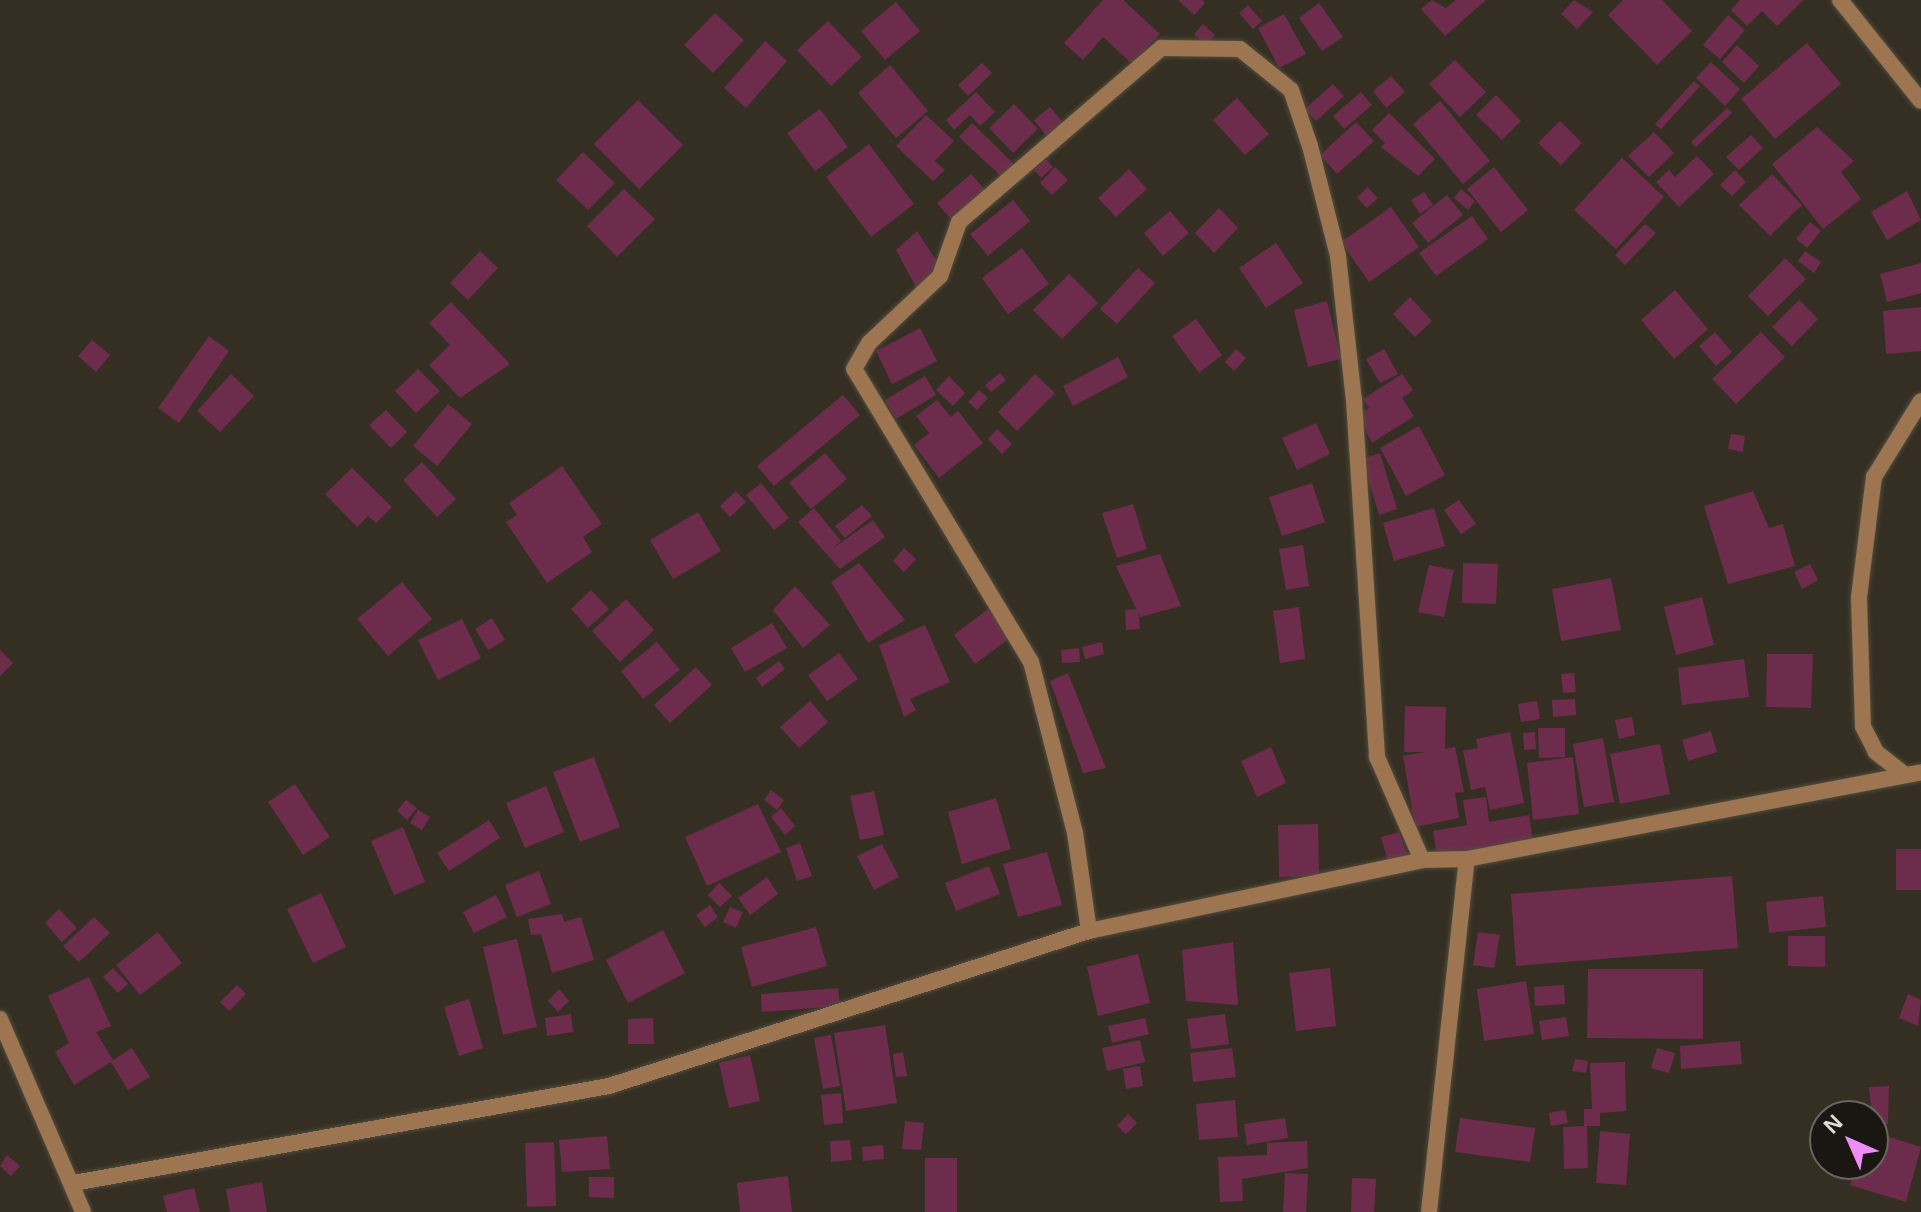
<!DOCTYPE html>
<html>
<head>
<meta charset="utf-8">
<style>
	body { margin:0 }
	#map { position:relative; width:1921px; height:1212px; overflow:hidden; background:#342f22; font-family:Arial,sans-serif }
	div>[style] { position:absolute }
	[style*='--x'] { left:calc(var(--x)*1px); top:calc(var(--y)*1px); width:calc(var(--w)*1px); rotate:calc(var(--a)*1deg) }
	.building>* { inset:0; background:#6e2c4c }
	.roads { filter:drop-shadow(0 0 2px #504b3f) drop-shadow(0 0 2px #504b3f) }
	.minor>* { height:16px; margin:-8px; padding:0 8px; transform-origin:8px; border-radius:8px; background:#9d7550 }
	.tertiary>* { height:16px; margin:-8px; padding:0 8px; transform-origin:8px; border-radius:8px; background:#9d7550 }
	span { translate:-50% -50%; white-space:nowrap; text-align:center; line-height:1.15; -webkit-text-stroke:7px #1a1712; paint-order:stroke }
	.north { position:absolute; left:1809px; top:1100px; width:80px; height:80px; box-sizing:border-box; background:#1a1712; border:2px solid #696660; border-radius:50%; rotate:315deg; font-size:22px; font-weight:700; line-height:32px; text-align:center; color:#e0ddd5 }
	.north::after { content:''; display:block; margin:auto; width:28px; height:36px; background:#ee8cf8; clip-path:polygon(50% 0,100% 100%,50% 72%,0 100%) }
</style>
</head>
<body>
<div id="map">
	<div class="building">
		<div style="clip-path:polygon(1103px 0,1123px 0,1160px 34px,1132px 64px,1103px 37px,1083px 60px,1064px 43px)"></div>
		<div style="clip-path:polygon(1178px 0,1202px 0,1205px 3px,1194px 15px)"></div>
		<div style="clip-path:polygon(1432px 0,1446px 8px,1456px 0,1486px 0,1445px 36px,1421px 9px)"></div>
		<div style="clip-path:polygon(1574px 0,1593px 12px,1577px 29px,1561px 14px)"></div>
		<div style="clip-path:polygon(1623px 0,1662px 0,1692px 31px,1657px 65px,1608px 15px)"></div>
		<div style="clip-path:polygon(1740px 0,1803px 0,1777px 26px,1762px 11px,1747px 26px,1731px 10px)"></div>
		<div style="clip-path:polygon(896px 2px,920px 31px,885px 60px,861px 31px)"></div>
		<div style="clip-path:polygon(1319px 3px,1343px 37px,1322px 51px,1299px 18px)"></div>
		<div style="clip-path:polygon(1248px 5px,1262px 21px,1253px 29px,1239px 13px)"></div>
		<div style="clip-path:polygon(715px 13px,744px 40px,713px 73px,684px 45px)"></div>
		<div style="clip-path:polygon(1284px 14px,1306px 54px,1279px 68px,1258px 28px)"></div>
		<div style="clip-path:polygon(1728px 15px,1745px 30px,1720px 59px,1703px 45px)"></div>
		<div style="clip-path:polygon(828px 21px,862px 57px,831px 86px,797px 50px)"></div>
		<div style="clip-path:polygon(1203px 24px,1215px 35px,1206px 45px,1194px 34px)"></div>
		<div style="clip-path:polygon(765px 41px,787px 61px,746px 108px,724px 88px)"></div>
		<div style="clip-path:polygon(1807px 43px,1841px 84px,1775px 139px,1741px 99px)"></div>
		<div style="clip-path:polygon(1737px 45px,1759px 66px,1744px 83px,1722px 62px)"></div>
		<div style="clip-path:polygon(1455px 60px,1486px 92px,1460px 117px,1429px 84px)"></div>
		<div style="clip-path:polygon(1711px 62px,1740px 89px,1725px 106px,1696px 78px)"></div>
		<div style="clip-path:polygon(982px 63px,992px 73px,968px 96px,958px 85px)"></div>
		<div style="clip-path:polygon(890px 65px,928px 111px,896px 138px,858px 93px)"></div>
		<div style="clip-path:polygon(1391px 76px,1405px 92px,1386px 108px,1373px 91px)"></div>
		<div style="clip-path:polygon(1694px 81px,1700px 86px,1661px 129px,1655px 124px)"></div>
		<div style="clip-path:polygon(1333px 84px,1344px 96px,1316px 121px,1305px 109px)"></div>
		<div style="clip-path:polygon(976px 92px,995px 112px,980px 126px,970px 115px,954px 130px,946px 120px)"></div>
		<div style="clip-path:polygon(1361px 92px,1372px 105px,1344px 129px,1333px 116px)"></div>
		<div style="clip-path:polygon(1496px 95px,1521px 121px,1502px 140px,1476px 115px)"></div>
		<div style="clip-path:polygon(1237px 98px,1269px 134px,1245px 155px,1213px 120px)"></div>
		<div style="clip-path:polygon(638px 100px,683px 145px,639px 189px,594px 144px)"></div>
		<div style="clip-path:polygon(1440px 101px,1490px 161px,1463px 184px,1413px 124px)"></div>
		<div style="clip-path:polygon(1014px 104px,1038px 129px,1013px 153px,989px 128px)"></div>
		<div style="clip-path:polygon(1050px 107px,1064px 124px,1048px 138px,1034px 120px)"></div>
		<div style="clip-path:polygon(1727px 108px,1732px 113px,1696px 147px,1691px 142px)"></div>
		<div style="clip-path:polygon(820px 109px,848px 147px,815px 171px,787px 133px)"></div>
		<div style="clip-path:polygon(1389px 113px,1435px 159px,1418px 176px,1381px 147px,1385px 143px,1372px 130px)"></div>
		<div style="clip-path:polygon(926px 115px,954px 141px,935px 161px,945px 170px,933px 181px,896px 146px)"></div>
		<div style="clip-path:polygon(1560px 121px,1582px 143px,1561px 165px,1538px 143px)"></div>
		<div style="clip-path:polygon(1356px 122px,1374px 141px,1337px 174px,1320px 155px)"></div>
		<div style="clip-path:polygon(972px 123px,1015px 165px,1003px 178px,959px 137px)"></div>
		<div style="clip-path:polygon(1817px 127px,1854px 161px,1841px 172px,1861px 199px,1823px 229px,1772px 164px)"></div>
		<div style="clip-path:polygon(1654px 132px,1674px 153px,1649px 177px,1628px 156px)"></div>
		<div style="clip-path:polygon(1751px 135px,1763px 148px,1739px 170px,1726px 157px)"></div>
		<div style="clip-path:polygon(869px 144px,914px 204px,871px 237px,826px 177px)"></div>
		<div style="clip-path:polygon(583px 152px,615px 183px,588px 210px,556px 180px)"></div>
		<div style="clip-path:polygon(1697px 156px,1714px 174px,1679px 207px,1656px 182px,1669px 170px,1675px 177px)"></div>
		<div style="clip-path:polygon(1622px 158px,1664px 197px,1616px 249px,1574px 210px)"></div>
		<div style="clip-path:polygon(1046px 159px,1053px 167px,1041px 178px,1034px 170px)"></div>
		<div style="clip-path:polygon(1055px 167px,1068px 180px,1052px 195px,1040px 183px)"></div>
		<div style="clip-path:polygon(1494px 167px,1528px 210px,1501px 232px,1467px 189px)"></div>
		<div style="clip-path:polygon(1129px 169px,1147px 189px,1116px 217px,1098px 198px)"></div>
		<div style="clip-path:polygon(1735px 170px,1746px 182px,1732px 196px,1720px 185px)"></div>
		<div style="clip-path:polygon(971px 174px,986px 191px,952px 220px,937px 203px)"></div>
		<div style="clip-path:polygon(1772px 174px,1802px 205px,1770px 236px,1739px 205px)"></div>
		<div style="clip-path:polygon(1367px 187px,1378px 198px,1367px 208px,1357px 198px)"></div>
		<div style="clip-path:polygon(624px 189px,655px 219px,617px 257px,587px 226px)"></div>
		<div style="clip-path:polygon(1461px 189px,1475px 201px,1468px 210px,1454px 198px)"></div>
		<div style="clip-path:polygon(1907px 191px,1921px 220px,1887px 240px,1871px 212px)"></div>
		<div style="clip-path:polygon(1424px 192px,1433px 205px,1420px 214px,1411px 200px)"></div>
		<div style="clip-path:polygon(1447px 195px,1463px 215px,1428px 243px,1412px 223px)"></div>
		<div style="clip-path:polygon(1013px 200px,1030px 221px,988px 256px,970px 234px)"></div>
		<div style="clip-path:polygon(1391px 207px,1419px 247px,1369px 282px,1341px 242px)"></div>
		<div style="clip-path:polygon(1219px 208px,1238px 228px,1214px 253px,1195px 233px)"></div>
		<div style="clip-path:polygon(1170px 211px,1189px 233px,1163px 256px,1144px 233px)"></div>
		<div style="clip-path:polygon(1472px 216px,1488px 239px,1436px 276px,1419px 253px)"></div>
		<div style="clip-path:polygon(1810px 222px,1821px 231px,1807px 248px,1796px 239px)"></div>
		<div style="clip-path:polygon(1645px 224px,1656px 233px,1625px 265px,1615px 255px)"></div>
		<div style="clip-path:polygon(917px 231px,938px 263px,917px 289px,896px 250px)"></div>
		<div style="clip-path:polygon(1276px 243px,1303px 283px,1266px 308px,1239px 268px)"></div>
		<div style="clip-path:polygon(1022px 248px,1049px 284px,1008px 314px,982px 278px)"></div>
		<div style="clip-path:polygon(480px 251px,498px 268px,468px 300px,450px 283px)"></div>
		<div style="clip-path:polygon(1805px 251px,1821px 262px,1814px 273px,1798px 261px)"></div>
		<div style="clip-path:polygon(1785px 258px,1806px 279px,1768px 316px,1748px 296px)"></div>
		<div style="clip-path:polygon(1921px 263px,1921px 293px,1887px 302px,1880px 274px)"></div>
		<div style="clip-path:polygon(1138px 268px,1155px 283px,1117px 324px,1100px 309px)"></div>
		<div style="clip-path:polygon(1069px 274px,1098px 303px,1062px 339px,1033px 310px)"></div>
		<div style="clip-path:polygon(1675px 290px,1708px 329px,1674px 359px,1641px 320px)"></div>
		<div style="clip-path:polygon(1410px 297px,1432px 321px,1415px 337px,1393px 314px)"></div>
		<div style="clip-path:polygon(1799px 300px,1818px 319px,1792px 346px,1772px 327px)"></div>
		<div style="clip-path:polygon(1327px 301px,1341px 359px,1308px 367px,1294px 310px)"></div>
		<div style="clip-path:polygon(451px 302px,510px 364px,460px 398px,429px 365px,450px 345px,429px 323px)"></div>
		<div style="clip-path:polygon(1921px 307px,1921px 351px,1886px 354px,1883px 311px)"></div>
		<div style="clip-path:polygon(1196px 319px,1222px 355px,1199px 373px,1172px 336px)"></div>
		<div style="clip-path:polygon(920px 328px,937px 361px,892px 384px,876px 351px)"></div>
		<div style="clip-path:polygon(1715px 332px,1732px 352px,1716px 366px,1699px 346px)"></div>
		<div style="clip-path:polygon(1761px 332px,1785px 357px,1736px 404px,1712px 379px)"></div>
		<div style="clip-path:polygon(209px 336px,229px 351px,179px 423px,158px 408px)"></div>
		<div style="clip-path:polygon(92px 340px,110px 355px,96px 372px,78px 356px)"></div>
		<div style="clip-path:polygon(1236px 349px,1246px 358px,1234px 371px,1225px 362px)"></div>
		<div style="clip-path:polygon(1384px 349px,1398px 374px,1380px 383px,1366px 359px)"></div>
		<div style="clip-path:polygon(1118px 357px,1128px 377px,1073px 406px,1063px 386px)"></div>
		<div style="clip-path:polygon(418px 369px,440px 391px,416px 413px,395px 391px)"></div>
		<div style="clip-path:polygon(1000px 373px,1006px 380px,991px 392px,985px 385px)"></div>
		<div style="clip-path:polygon(231px 374px,254px 396px,220px 432px,197px 411px)"></div>
		<div style="clip-path:polygon(1035px 374px,1055px 393px,1017px 431px,998px 412px)"></div>
		<div style="clip-path:polygon(1402px 374px,1413px 390px,1402px 398px,1414px 416px,1372px 443px,1358px 415px,1369px 408px,1363px 399px)"></div>
		<div style="clip-path:polygon(925px 376px,936px 395px,896px 419px,885px 400px)"></div>
		<div style="clip-path:polygon(949px 376px,965px 393px,953px 406px,936px 390px)"></div>
		<div style="clip-path:polygon(979px 390px,988px 398px,977px 410px,968px 402px)"></div>
		<div style="clip-path:polygon(843px 395px,860px 415px,774px 486px,757px 466px)"></div>
		<div style="clip-path:polygon(937px 400px,951px 417px,958px 411px,983px 443px,939px 478px,914px 445px,929px 433px,916px 416px)"></div>
		<div style="clip-path:polygon(448px 404px,472px 424px,437px 466px,413px 446px)"></div>
		<div style="clip-path:polygon(386px 410px,407px 432px,391px 448px,369px 425px)"></div>
		<div style="clip-path:polygon(1316px 423px,1330px 454px,1297px 470px,1282px 438px)"></div>
		<div style="clip-path:polygon(1419px 426px,1445px 475px,1406px 496px,1380px 448px)"></div>
		<div style="clip-path:polygon(997px 429px,1012px 444px,1002px 454px,988px 439px)"></div>
		<div style="clip-path:polygon(1731px 434px,1745px 436px,1743px 452px,1728px 449px)"></div>
		<div style="clip-path:polygon(825px 453px,847px 479px,811px 509px,789px 483px)"></div>
		<div style="clip-path:polygon(1380px 453px,1397px 509px,1379px 515px,1362px 459px)"></div>
		<div style="clip-path:polygon(422px 462px,456px 499px,437px 517px,403px 480px)"></div>
		<div style="clip-path:polygon(562px 466px,602px 524px,583px 537px,592px 552px,547px 583px,506px 522px,517px 515px,509px 503px)"></div>
		<div style="clip-path:polygon(352px 468px,392px 507px,376px 523px,368px 516px,357px 527px,325px 494px)"></div>
		<div style="clip-path:polygon(761px 483px,789px 518px,774px 530px,746px 495px)"></div>
		<div style="clip-path:polygon(1312px 483px,1325px 522px,1282px 536px,1269px 497px)"></div>
		<div style="clip-path:polygon(736px 491px,746px 502px,730px 517px,720px 506px)"></div>
		<div style="clip-path:polygon(1753px 491px,1769px 528px,1783px 524px,1795px 566px,1728px 584px,1704px 506px)"></div>
		<div style="clip-path:polygon(1459px 500px,1476px 524px,1461px 534px,1444px 510px)"></div>
		<div style="clip-path:polygon(1133px 504px,1147px 549px,1117px 558px,1102px 513px)"></div>
		<div style="clip-path:polygon(862px 505px,872px 516px,845px 538px,835px 526px)"></div>
		<div style="clip-path:polygon(814px 508px,841px 541px,832px 549px,873px 520px,885px 537px,840px 569px,798px 522px)"></div>
		<div style="clip-path:polygon(1434px 508px,1445px 546px,1394px 561px,1383px 523px)"></div>
		<div style="clip-path:polygon(698px 512px,721px 551px,673px 579px,650px 540px)"></div>
		<div style="clip-path:polygon(1303px 545px,1309px 586px,1286px 590px,1279px 549px)"></div>
		<div style="clip-path:polygon(904px 548px,916px 559px,904px 572px,893px 561px)"></div>
		<div style="clip-path:polygon(1160px 554px,1181px 606px,1140px 617px,1116px 566px)"></div>
		<div style="clip-path:polygon(859px 563px,905px 620px,868px 643px,831px 582px)"></div>
		<div style="clip-path:polygon(1463px 563px,1498px 564px,1496px 604px,1462px 603px)"></div>
		<div style="clip-path:polygon(1810px 564px,1818px 580px,1802px 589px,1794px 572px)"></div>
		<div style="clip-path:polygon(1429px 565px,1454px 570px,1444px 617px,1418px 612px)"></div>
		<div style="clip-path:polygon(1611px 578px,1621px 630px,1561px 641px,1552px 589px)"></div>
		<div style="clip-path:polygon(402px 582px,432px 619px,388px 656px,357px 619px)"></div>
		<div style="clip-path:polygon(795px 586px,830px 625px,803px 648px,773px 610px)"></div>
		<div style="clip-path:polygon(591px 590px,609px 609px,588px 628px,571px 609px)"></div>
		<div style="clip-path:polygon(1702px 597px,1714px 645px,1676px 655px,1664px 607px)"></div>
		<div style="clip-path:polygon(626px 599px,654px 630px,620px 662px,592px 631px)"></div>
		<div style="clip-path:polygon(1299px 607px,1305px 659px,1280px 663px,1273px 611px)"></div>
		<div style="clip-path:polygon(988px 609px,1010px 638px,975px 664px,954px 635px)"></div>
		<div style="clip-path:polygon(1138px 609px,1140px 629px,1126px 630px,1125px 610px)"></div>
		<div style="clip-path:polygon(492px 618px,505px 640px,488px 650px,475px 629px)"></div>
		<div style="clip-path:polygon(462px 619px,481px 658px,438px 680px,418px 640px)"></div>
		<div style="clip-path:polygon(772px 623px,787px 648px,745px 672px,731px 648px)"></div>
		<div style="clip-path:polygon(925px 625px,950px 682px,910px 699px,916px 710px,904px 717px,879px 645px)"></div>
		<div style="clip-path:polygon(657px 642px,680px 670px,643px 699px,621px 671px)"></div>
		<div style="clip-path:polygon(1102px 642px,1104px 654px,1085px 659px,1082px 647px)"></div>
		<div style="clip-path:polygon(1079px 648px,1080px 662px,1062px 663px,1061px 650px)"></div>
		<div style="clip-path:polygon(0 650px,13px 663px,0 676px)"></div>
		<div style="clip-path:polygon(839px 653px,858px 679px,827px 701px,808px 675px)"></div>
		<div style="clip-path:polygon(1767px 654px,1813px 654px,1811px 708px,1766px 707px)"></div>
		<div style="clip-path:polygon(1744px 659px,1749px 697px,1682px 705px,1678px 668px)"></div>
		<div style="clip-path:polygon(779px 661px,785px 669px,762px 687px,756px 678px)"></div>
		<div style="clip-path:polygon(696px 667px,712px 685px,670px 723px,654px 705px)"></div>
		<div style="clip-path:polygon(1068px 673px,1106px 768px,1083px 773px,1050px 681px)"></div>
		<div style="clip-path:polygon(1574px 673px,1576px 692px,1563px 693px,1561px 674px)"></div>
		<div style="clip-path:polygon(1575px 699px,1576px 715px,1553px 717px,1552px 700px)"></div>
		<div style="clip-path:polygon(810px 701px,828px 722px,799px 748px,780px 727px)"></div>
		<div style="clip-path:polygon(1537px 701px,1540px 719px,1521px 722px,1518px 704px)"></div>
		<div style="clip-path:polygon(1405px 706px,1446px 707px,1445px 749px,1455px 747px,1464px 792px,1455px 793px,1459px 818px,1415px 827px,1403px 756px,1425px 752px,1404px 752px)"></div>
		<div style="clip-path:polygon(1632px 717px,1635px 735px,1619px 739px,1615px 720px)"></div>
		<div style="clip-path:polygon(1538px 728px,1565px 728px,1565px 757px,1539px 758px)"></div>
		<div style="clip-path:polygon(1711px 731px,1717px 752px,1688px 761px,1682px 740px)"></div>
		<div style="clip-path:polygon(1510px 732px,1524px 803px,1490px 810px,1485px 787px,1471px 790px,1463px 751px,1478px 748px,1476px 739px)"></div>
		<div style="clip-path:polygon(1535px 732px,1536px 749px,1524px 750px,1523px 733px)"></div>
		<div style="clip-path:polygon(1603px 738px,1614px 802px,1584px 807px,1573px 744px)"></div>
		<div style="clip-path:polygon(1660px 744px,1670px 794px,1620px 804px,1610px 754px)"></div>
		<div style="clip-path:polygon(1271px 747px,1286px 783px,1257px 797px,1241px 761px)"></div>
		<div style="clip-path:polygon(594px 757px,620px 827px,580px 842px,553px 772px)"></div>
		<div style="clip-path:polygon(1573px 757px,1579px 814px,1533px 820px,1527px 763px)"></div>
		<div style="clip-path:polygon(295px 784px,330px 837px,303px 855px,268px 802px)"></div>
		<div style="clip-path:polygon(546px 786px,564px 832px,525px 848px,506px 803px)"></div>
		<div style="clip-path:polygon(771px 790px,784px 800px,777px 810px,764px 800px)"></div>
		<div style="clip-path:polygon(874px 791px,884px 835px,860px 840px,850px 796px)"></div>
		<div style="clip-path:polygon(1486px 797px,1489px 822px,1529px 815px,1534px 848px,1438px 863px,1433px 831px,1467px 825px,1463px 800px)"></div>
		<div style="clip-path:polygon(996px 798px,1011px 849px,962px 864px,948px 812px)"></div>
		<div style="clip-path:polygon(406px 800px,417px 808px,407px 820px,397px 811px)"></div>
		<div style="clip-path:polygon(758px 804px,781px 852px,707px 886px,685px 837px)"></div>
		<div style="clip-path:polygon(781px 808px,795px 826px,785px 835px,771px 817px)"></div>
		<div style="clip-path:polygon(418px 810px,430px 817px,422px 830px,410px 823px)"></div>
		<div style="clip-path:polygon(489px 820px,500px 838px,449px 871px,437px 853px)"></div>
		<div style="clip-path:polygon(1318px 824px,1319px 876px,1279px 877px,1278px 825px)"></div>
		<div style="clip-path:polygon(403px 827px,425px 882px,394px 895px,371px 841px)"></div>
		<div style="clip-path:polygon(1399px 832px,1407px 855px,1388px 861px,1381px 837px)"></div>
		<div style="clip-path:polygon(800px 843px,812px 876px,797px 881px,786px 848px)"></div>
		<div style="clip-path:polygon(882px 844px,899px 877px,874px 890px,857px 856px)"></div>
		<div style="clip-path:polygon(1896px 849px,1921px 849px,1921px 890px,1896px 890px)"></div>
		<div style="clip-path:polygon(1047px 852px,1062px 905px,1018px 917px,1003px 864px)"></div>
		<div style="clip-path:polygon(989px 866px,1000px 894px,956px 911px,945px 883px)"></div>
		<div style="clip-path:polygon(539px 871px,551px 904px,517px 917px,505px 885px)"></div>
		<div style="clip-path:polygon(1732px 876px,1738px 948px,1516px 966px,1511px 894px)"></div>
		<div style="clip-path:polygon(767px 877px,778px 894px,750px 915px,738px 898px)"></div>
		<div style="clip-path:polygon(719px 883px,732px 896px,720px 907px,708px 895px)"></div>
		<div style="clip-path:polygon(321px 893px,346px 947px,313px 963px,287px 909px)"></div>
		<div style="clip-path:polygon(496px 895px,507px 917px,474px 933px,463px 912px)"></div>
		<div style="clip-path:polygon(1823px 896px,1826px 927px,1769px 933px,1766px 902px)"></div>
		<div style="clip-path:polygon(710px 905px,718px 917px,705px 927px,696px 915px)"></div>
		<div style="clip-path:polygon(730px 907px,743px 912px,736px 928px,723px 922px)"></div>
		<div style="clip-path:polygon(59px 909px,77px 928px,62px 942px,45px 923px)"></div>
		<div style="clip-path:polygon(562px 914px,564px 922px,581px 917px,594px 960px,552px 973px,541px 934px,531px 935px,528px 919px)"></div>
		<div style="clip-path:polygon(94px 917px,110px 933px,79px 962px,63px 946px)"></div>
		<div style="clip-path:polygon(816px 927px,827px 966px,752px 987px,741px 947px)"></div>
		<div style="clip-path:polygon(663px 930px,685px 973px,628px 1003px,606px 960px)"></div>
		<div style="clip-path:polygon(158px 932px,182px 963px,140px 995px,116px 965px)"></div>
		<div style="clip-path:polygon(1478px 932px,1500px 935px,1494px 968px,1473px 965px)"></div>
		<div style="clip-path:polygon(1788px 936px,1825px 936px,1825px 967px,1788px 966px)"></div>
		<div style="clip-path:polygon(517px 939px,537px 1027px,503px 1035px,483px 947px)"></div>
		<div style="clip-path:polygon(1233px 942px,1238px 1005px,1186px 1001px,1182px 950px)"></div>
		<div style="clip-path:polygon(1138px 954px,1150px 1003px,1098px 1016px,1087px 967px)"></div>
		<div style="clip-path:polygon(113px 968px,128px 984px,118px 993px,103px 977px)"></div>
		<div style="clip-path:polygon(1330px 968px,1336px 1026px,1296px 1031px,1289px 973px)"></div>
		<div style="clip-path:polygon(1588px 969px,1703px 969px,1703px 1039px,1587px 1038px)"></div>
		<div style="clip-path:polygon(89px 977px,111px 1026px,96px 1032px,113px 1060px,132px 1048px,150px 1077px,128px 1090px,111px 1062px,74px 1085px,55px 1052px,69px 1043px,48px 996px)"></div>
		<div style="clip-path:polygon(1526px 981px,1534px 1034px,1484px 1041px,1477px 989px)"></div>
		<div style="clip-path:polygon(237px 985px,246px 994px,229px 1011px,220px 1002px)"></div>
		<div style="clip-path:polygon(1564px 985px,1565px 1004px,1535px 1006px,1534px 987px)"></div>
		<div style="clip-path:polygon(838px 988px,840px 1006px,762px 1012px,761px 994px)"></div>
		<div style="clip-path:polygon(559px 989px,569px 1001px,558px 1012px,548px 1001px)"></div>
		<div style="clip-path:polygon(1908px 994px,1921px 1000px,1918px 1026px,1899px 1018px)"></div>
		<div style="clip-path:polygon(469px 999px,483px 1048px,459px 1056px,444px 1007px)"></div>
		<div style="clip-path:polygon(571px 1014px,573px 1032px,547px 1036px,545px 1018px)"></div>
		<div style="clip-path:polygon(1225px 1014px,1229px 1044px,1191px 1049px,1187px 1019px)"></div>
		<div style="clip-path:polygon(1566px 1017px,1569px 1036px,1542px 1040px,1539px 1021px)"></div>
		<div style="clip-path:polygon(653px 1018px,654px 1044px,628px 1044px,628px 1019px)"></div>
		<div style="clip-path:polygon(1145px 1018px,1149px 1034px,1112px 1043px,1108px 1026px)"></div>
		<div style="clip-path:polygon(885px 1025px,897px 1103px,846px 1111px,834px 1033px)"></div>
		<div style="clip-path:polygon(831px 1035px,840px 1086px,823px 1089px,814px 1038px)"></div>
		<div style="clip-path:polygon(1140px 1040px,1145px 1062px,1107px 1071px,1102px 1048px)"></div>
		<div style="clip-path:polygon(1740px 1041px,1742px 1064px,1681px 1069px,1680px 1046px)"></div>
		<div style="clip-path:polygon(1232px 1048px,1236px 1077px,1193px 1082px,1190px 1053px)"></div>
		<div style="clip-path:polygon(1657px 1048px,1675px 1053px,1669px 1073px,1651px 1068px)"></div>
		<div style="clip-path:polygon(903px 1052px,907px 1076px,896px 1077px,893px 1054px)"></div>
		<div style="clip-path:polygon(750px 1055px,760px 1101px,729px 1108px,719px 1063px)"></div>
		<div style="clip-path:polygon(1575px 1059px,1588px 1061px,1586px 1073px,1572px 1071px)"></div>
		<div style="clip-path:polygon(1625px 1062px,1626px 1111px,1600px 1113px,1600px 1126px,1587px 1126px,1588px 1168px,1564px 1169px,1563px 1127px,1584px 1126px,1584px 1109px,1592px 1109px,1590px 1063px)"></div>
		<div style="clip-path:polygon(1140px 1066px,1143px 1086px,1126px 1089px,1123px 1069px)"></div>
		<div style="clip-path:polygon(1889px 1086px,1888px 1124px,1873px 1124px,1869px 1087px)"></div>
		<div style="clip-path:polygon(841px 1093px,843px 1123px,824px 1125px,821px 1095px)"></div>
		<div style="clip-path:polygon(1235px 1100px,1238px 1137px,1199px 1140px,1196px 1104px)"></div>
		<div style="clip-path:polygon(1565px 1110px,1568px 1123px,1551px 1126px,1549px 1113px)"></div>
		<div style="clip-path:polygon(1128px 1114px,1137px 1123px,1126px 1134px,1117px 1126px)"></div>
		<div style="clip-path:polygon(1285px 1118px,1288px 1138px,1247px 1145px,1244px 1124px)"></div>
		<div style="clip-path:polygon(1460px 1118px,1535px 1128px,1530px 1162px,1455px 1152px)"></div>
		<div style="clip-path:polygon(905px 1121px,924px 1123px,921px 1150px,902px 1149px)"></div>
		<div style="clip-path:polygon(1600px 1131px,1630px 1134px,1626px 1185px,1596px 1183px)"></div>
		<div style="clip-path:polygon(1873px 1132px,1921px 1147px,1906px 1202px,1850px 1185px,1856px 1164px,1873px 1164px)"></div>
		<div style="clip-path:polygon(607px 1136px,610px 1169px,562px 1172px,559px 1140px)"></div>
		<div style="clip-path:polygon(850px 1140px,852px 1160px,831px 1162px,830px 1141px)"></div>
		<div style="clip-path:polygon(1307px 1141px,1308px 1168px,1242px 1179px,1243px 1201px,1220px 1202px,1218px 1157px,1267px 1155px,1267px 1143px)"></div>
		<div style="clip-path:polygon(554px 1142px,556px 1206px,527px 1207px,525px 1143px)"></div>
		<div style="clip-path:polygon(883px 1145px,884px 1159px,863px 1161px,862px 1147px)"></div>
		<div style="clip-path:polygon(7px 1155px,20px 1166px,11px 1176px,0 1166px)"></div>
		<div style="clip-path:polygon(925px 1158px,957px 1158px,957px 1212px,925px 1212px)"></div>
		<div style="clip-path:polygon(1285px 1173px,1308px 1174px,1306px 1212px,1283px 1212px)"></div>
		<div style="clip-path:polygon(788px 1176px,792px 1212px,740px 1212px,737px 1183px)"></div>
		<div style="clip-path:polygon(589px 1177px,614px 1177px,614px 1198px,589px 1197px)"></div>
		<div style="clip-path:polygon(1352px 1178px,1376px 1179px,1374px 1212px,1351px 1212px)"></div>
		<div style="clip-path:polygon(262px 1182px,267px 1212px,230px 1212px,226px 1189px)"></div>
		<div style="clip-path:polygon(194px 1188px,200px 1212px,167px 1212px,163px 1196px)"></div>
	</div>
	<div class="roads">
		<div class="minor">
			<div style="--x:1840;--y:0;--w:129;--a:51.3"></div>
			<div style="--x:1904;--y:774;--w:36;--a:-142"></div>
			<div style="--x:1876;--y:752;--w:28;--a:-117"></div>
			<div style="--x:1863;--y:727;--w:130;--a:-91.8"></div>
			<div style="--x:1859;--y:597;--w:121;--a:-82.9"></div>
			<div style="--x:1874;--y:477;--w:89;--a:-58.3"></div>
			<div style="--x:1089;--y:931;--w:99;--a:-98.1"></div>
			<div style="--x:1075;--y:833;--w:177;--a:-104.4"></div>
			<div style="--x:1031;--y:662;--w:342;--a:-121.1"></div>
			<div style="--x:854;--y:369;--w:30;--a:-60"></div>
			<div style="--x:869;--y:343;--w:98;--a:-43.3"></div>
			<div style="--x:940;--y:276;--w:57;--a:-70.6"></div>
			<div style="--x:959;--y:222;--w:267;--a:-40.7"></div>
			<div style="--x:1161;--y:48;--w:79;--a:0.7"></div>
			<div style="--x:1240;--y:49;--w:65;--a:38.8"></div>
			<div style="--x:1291;--y:90;--w:59;--a:71.3"></div>
			<div style="--x:1310;--y:146;--w:114;--a:75.7"></div>
			<div style="--x:1338;--y:256;--w:145;--a:83.7"></div>
			<div style="--x:1354;--y:400;--w:358;--a:86.3"></div>
			<div style="--x:1377;--y:757;--w:112;--a:66.4"></div>
			<div style="--x:74;--y:1183;--w:544;--a:-10.28"></div>
			<div style="--x:609;--y:1086;--w:504;--a:-17.9"></div>
			<div style="--x:1089;--y:931;--w:340;--a:-12"></div>
			<div style="--x:1422;--y:860;--w:45;--a:-1.3"></div>
			<div style="--x:1467;--y:859;--w:462;--a:-10.8"></div>
			<div style="--x:1429;--y:1212;--w:355;--a:-83.9"></div>
		</div>
		<div class="tertiary">
			<div style="--x:0;--y:1019;--w:210;--a:66.7"></div>
		</div>
	</div>
	<div class="north">N</div>
</div>
</body>
</html>
